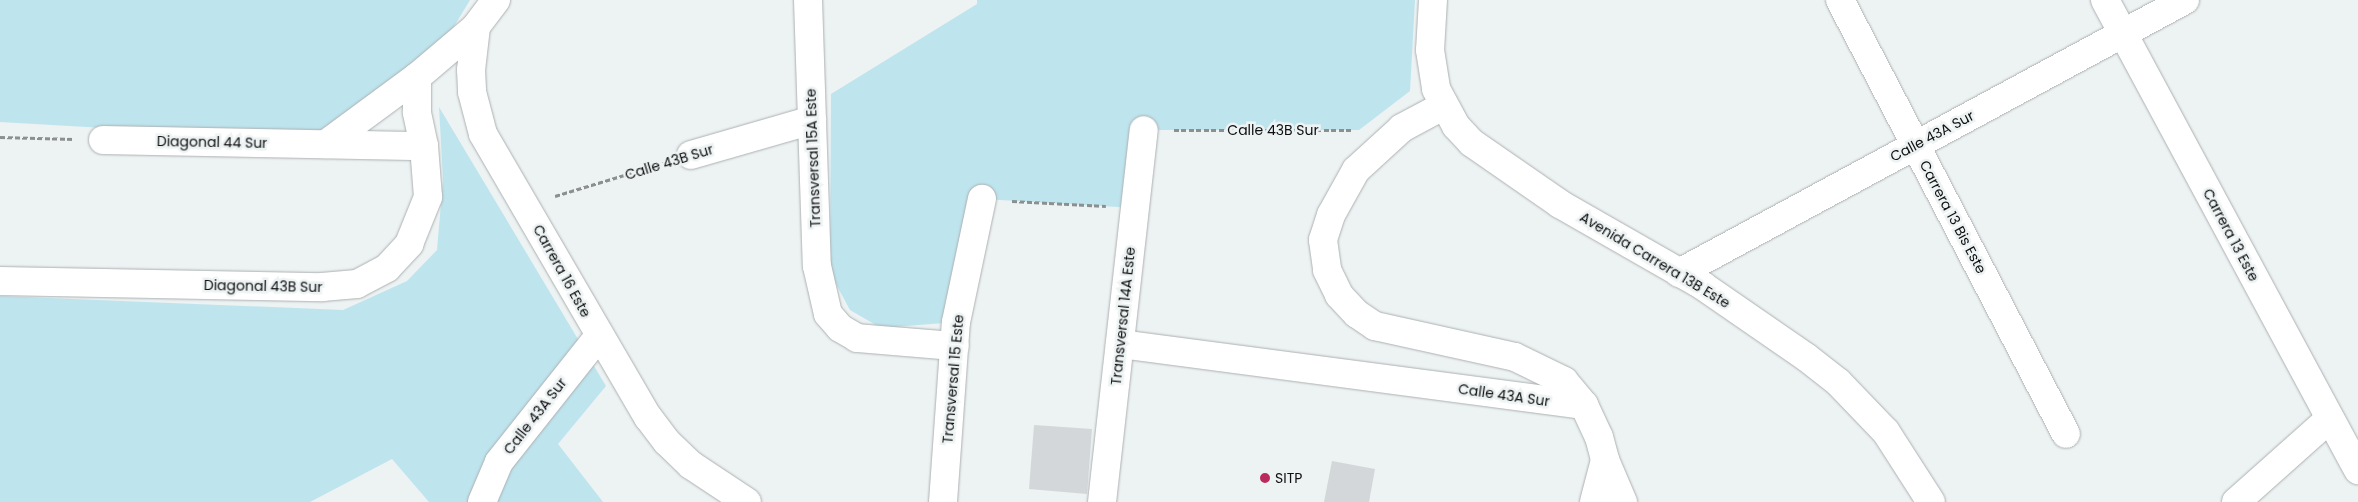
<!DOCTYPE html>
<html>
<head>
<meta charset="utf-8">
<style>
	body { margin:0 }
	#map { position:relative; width:2358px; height:502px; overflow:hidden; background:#edf2f3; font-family:Poppins,sans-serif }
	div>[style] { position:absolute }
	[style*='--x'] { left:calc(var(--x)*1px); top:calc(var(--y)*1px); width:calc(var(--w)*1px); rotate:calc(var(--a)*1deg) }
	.green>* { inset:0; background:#bee4ee }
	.building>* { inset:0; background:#d3d7d9 }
	.path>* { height:3px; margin-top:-1.5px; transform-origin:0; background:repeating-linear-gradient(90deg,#8c8f90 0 5px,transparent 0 7.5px) }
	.roads { filter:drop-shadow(0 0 1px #acb0b1) drop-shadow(0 0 1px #acb0b1) }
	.minor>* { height:28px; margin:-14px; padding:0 14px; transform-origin:14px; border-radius:14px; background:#fff }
	.tertiary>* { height:28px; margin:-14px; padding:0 14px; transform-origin:14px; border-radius:14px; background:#fff }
	.secondary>* { height:28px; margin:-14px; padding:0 14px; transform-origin:14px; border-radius:14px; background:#fff }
	.dots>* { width:14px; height:14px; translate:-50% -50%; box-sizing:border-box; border:2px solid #edf2f3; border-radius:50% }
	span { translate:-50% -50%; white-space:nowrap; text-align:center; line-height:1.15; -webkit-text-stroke:5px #edf2f3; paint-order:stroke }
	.street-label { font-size:14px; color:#0e0f10 }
	.poi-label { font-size:14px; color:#0e0f10 }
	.left { translate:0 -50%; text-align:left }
</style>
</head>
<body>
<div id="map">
	<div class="green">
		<div style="clip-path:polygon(0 0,470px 0,438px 53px,327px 141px,0 122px)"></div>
		<div style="clip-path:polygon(977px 0,1415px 0,1410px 91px,1359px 130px,1144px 130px,1135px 208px,982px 199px,956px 322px,881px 328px,850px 310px,830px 273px,831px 94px,977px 4px)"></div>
		<div style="clip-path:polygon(439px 107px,606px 386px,558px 444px,603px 502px,429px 502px,392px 459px,310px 502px,0 502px,0 296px,343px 310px,407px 281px,437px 250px,443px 180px)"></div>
	</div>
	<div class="building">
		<div style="clip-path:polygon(1034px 425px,1092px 429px,1087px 494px,1029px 489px)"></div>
		<div style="clip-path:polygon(1332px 461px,1375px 469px,1369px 502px,1324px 502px)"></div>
	</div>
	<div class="path">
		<div style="--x:1174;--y:130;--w:179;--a:0"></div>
		<div style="--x:0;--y:137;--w:74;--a:1.5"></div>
		<div style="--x:555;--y:196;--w:114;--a:-16.8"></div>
		<div style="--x:1012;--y:201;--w:94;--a:3"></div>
	</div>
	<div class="roads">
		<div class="minor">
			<div style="--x:808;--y:0;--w:266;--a:88.1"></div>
			<div style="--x:817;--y:266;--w:49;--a:77.1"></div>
			<div style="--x:828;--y:314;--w:18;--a:49"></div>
			<div style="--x:840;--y:328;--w:20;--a:30"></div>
			<div style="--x:857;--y:338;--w:98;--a:4.7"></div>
			<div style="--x:1840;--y:0;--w:489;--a:62.5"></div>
			<div style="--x:2105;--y:0;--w:534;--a:61.71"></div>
			<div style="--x:103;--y:140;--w:321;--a:1.1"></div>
			<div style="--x:326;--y:144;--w:113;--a:-36.4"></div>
			<div style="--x:691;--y:155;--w:126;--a:-16.1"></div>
			<div style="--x:1679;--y:273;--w:575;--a:-28.35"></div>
			<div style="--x:0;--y:281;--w:322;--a:1.1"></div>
			<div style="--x:322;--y:287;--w:35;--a:-5"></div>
			<div style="--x:357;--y:284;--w:34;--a:-28"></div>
			<div style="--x:387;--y:268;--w:33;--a:-47"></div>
			<div style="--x:409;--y:244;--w:51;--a:-68"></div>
			<div style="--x:428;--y:197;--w:51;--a:-94.5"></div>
			<div style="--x:424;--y:146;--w:35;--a:-102"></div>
			<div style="--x:417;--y:112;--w:35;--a:-90"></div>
			<div style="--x:417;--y:77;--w:77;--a:-40.3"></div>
			<div style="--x:1120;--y:344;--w:468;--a:7.5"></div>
			<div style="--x:1605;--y:460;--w:46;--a:66.8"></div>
			<div style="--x:482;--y:502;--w:43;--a:-67"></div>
			<div style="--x:499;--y:462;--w:161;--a:-51.6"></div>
			<div style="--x:943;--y:502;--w:180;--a:-85.9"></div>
			<div style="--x:956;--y:322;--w:126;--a:-78.1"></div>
			<div style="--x:1102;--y:502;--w:374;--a:-83.6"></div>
			<div style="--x:2236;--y:502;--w:125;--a:-41.7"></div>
		</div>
		<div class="tertiary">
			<div style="--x:496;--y:0;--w:34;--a:127"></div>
			<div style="--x:476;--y:27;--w:43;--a:96.6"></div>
			<div style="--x:471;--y:70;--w:22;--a:87"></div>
			<div style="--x:472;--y:92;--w:43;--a:75.3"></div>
			<div style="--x:483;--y:134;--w:328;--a:59.8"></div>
			<div style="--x:648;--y:417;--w:31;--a:53"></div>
			<div style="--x:667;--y:442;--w:33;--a:44"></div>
			<div style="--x:691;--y:465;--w:67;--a:33.5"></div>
			<div style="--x:1443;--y:106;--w:47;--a:151.8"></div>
			<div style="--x:1402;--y:128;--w:62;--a:137.6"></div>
			<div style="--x:1356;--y:170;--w:51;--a:119.1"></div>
			<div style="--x:1331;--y:215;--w:26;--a:108"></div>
			<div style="--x:1323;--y:240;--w:30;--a:82"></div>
			<div style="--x:1327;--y:270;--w:28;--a:64"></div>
			<div style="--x:1339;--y:295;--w:26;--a:47"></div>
			<div style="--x:1357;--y:314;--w:22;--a:34"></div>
			<div style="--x:1375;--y:326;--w:143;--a:12.5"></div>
			<div style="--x:1515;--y:357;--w:55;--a:26.1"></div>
			<div style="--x:1564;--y:381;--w:31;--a:50"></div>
			<div style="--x:1584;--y:405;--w:35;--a:65"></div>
			<div style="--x:1599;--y:437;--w:24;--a:75"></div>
			<div style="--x:1605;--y:460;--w:43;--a:104.7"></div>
		</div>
		<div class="secondary">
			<div style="--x:1433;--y:0;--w:50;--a:93.4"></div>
			<div style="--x:1430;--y:50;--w:39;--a:81"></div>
			<div style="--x:1436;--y:89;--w:42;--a:61.6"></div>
			<div style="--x:1456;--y:126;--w:23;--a:47"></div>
			<div style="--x:1472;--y:143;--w:107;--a:34.7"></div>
			<div style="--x:1560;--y:204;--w:165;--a:29.8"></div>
			<div style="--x:1703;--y:286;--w:125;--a:34.6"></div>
			<div style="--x:1806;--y:357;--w:41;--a:38"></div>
			<div style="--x:1838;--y:382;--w:69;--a:46.2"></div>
			<div style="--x:1886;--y:432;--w:83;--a:57.3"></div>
		</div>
	</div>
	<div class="dots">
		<div style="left:1265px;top:478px;background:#b92b5b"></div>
	</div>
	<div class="street-label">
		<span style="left:1273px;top:130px">Calle 43B Sur</span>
		<span style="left:1932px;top:136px;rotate:-28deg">Calle 43A Sur</span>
		<span style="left:212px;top:142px;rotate:1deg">Diagonal 44 Sur</span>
		<span style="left:813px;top:158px;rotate:-92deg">Transversal 15A Este</span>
		<span style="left:669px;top:162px;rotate:-17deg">Calle 43B Sur</span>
		<span style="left:1953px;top:217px;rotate:62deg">Carrera 13 Bis Este</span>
		<span style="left:2231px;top:235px;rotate:62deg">Carrera 13 Este</span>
		<span style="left:1655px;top:260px;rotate:31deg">Avenida Carrera 13B Este</span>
		<span style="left:562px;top:271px;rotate:61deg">Carrera 16 Este</span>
		<span style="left:263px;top:286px;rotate:1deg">Diagonal 43B Sur</span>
		<span style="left:1123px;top:316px;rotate:-84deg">Transversal 14A Este</span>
		<span style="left:953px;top:379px;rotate:-85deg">Transversal 15 Este</span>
		<span style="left:1504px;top:395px;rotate:8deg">Calle 43A Sur</span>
		<span style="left:535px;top:416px;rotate:-52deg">Calle 43A Sur</span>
	</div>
	<div class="poi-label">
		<span class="left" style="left:1275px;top:478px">SITP</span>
	</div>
</div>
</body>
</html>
